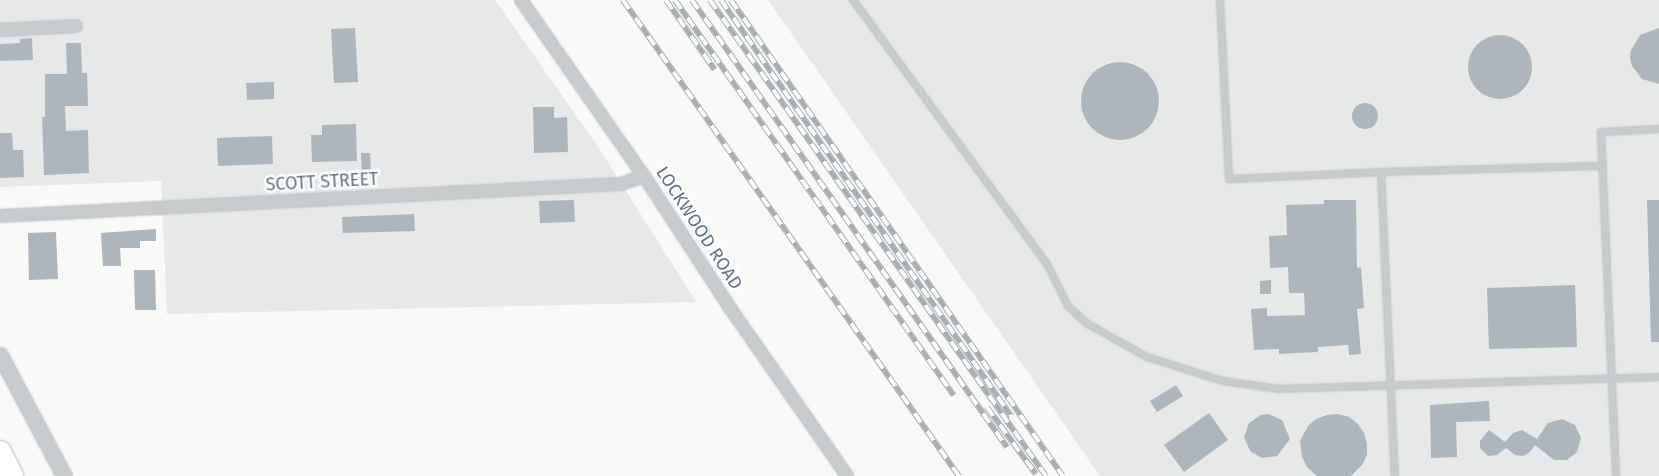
<!DOCTYPE html>
<html>
<head>
<meta charset="utf-8">
<style>
	body { margin:0 }
	#map { position:relative; width:1659px; height:476px; overflow:hidden; background:#f9f9f7; font-family:"Fira Sans",sans-serif }
	div>[style] { position:absolute }
	[style*='--x'] { left:calc(var(--x)*1px); top:calc(var(--y)*1px); width:calc(var(--w)*1px); rotate:calc(var(--a)*1deg) }
	.built>* { inset:0; background:#e7e8e8 }
	.building>* { inset:0; background:#adb6bc }
	.round { border-radius:50% }
	.roads { filter:drop-shadow(0 0 1px #b9bdc0) drop-shadow(0 0 1px #b9bdc0) }
	.service>* { height:6px; margin:-3px; padding:0 3px; transform-origin:3px; border-radius:3px; background:#c7cbce }
	.minor>* { height:12px; margin:-6px; padding:0 6px; transform-origin:6px; border-radius:6px; background:#c7cbce }
	.tertiary>* { height:15px; margin:-7.5px; padding:0 7.5px; transform-origin:7.5px; border-radius:7.5px; background:#c7cbce }
	.motorway>* { height:22px; margin:-11px; padding:0 11px; transform-origin:11px; border-radius:11px; background:#fff }
	.rail>* { height:5.5px; margin-top:-2.75px; transform-origin:0; background:repeating-linear-gradient(90deg,#fff 0 11px,#a7aeb3 0 22px); box-sizing:border-box; border-block:1px solid #a7aeb3 }
	span { translate:-50% -50%; white-space:nowrap; text-align:center; line-height:1.15; -webkit-text-stroke:5px #fff; paint-order:stroke }
	.street-label { font-size:18px; color:#637583 }
</style>
</head>
<body>
<div id="map">
	<div class="built">
		<div style="clip-path:polygon(0 0,495px 0,599px 148px,696px 302px,167px 314px,161px 181px,0 187px)"></div>
		<div style="clip-path:polygon(768px 0,1659px 0,1659px 476px,1100px 476px)"></div>
	</div>
	<div class="building">
		<div style="clip-path:polygon(355px 28px,358px 82px,334px 83px,331px 29px)"></div>
		<div style="clip-path:polygon(1659px 28px,1659px 84px,1642px 79px,1632px 66px,1630px 58px,1631px 50px,1640px 35px)"></div>
		<div class="round" style="left:1468px;top:35px;width:64px;height:64px"></div>
		<div style="clip-path:polygon(32px 38px,33px 60px,0 61px,0 44px,20px 43px,20px 39px)"></div>
		<div style="clip-path:polygon(66px 43px,81px 43px,82px 73px,87px 73px,88px 106px,65px 106px,66px 131px,88px 130px,89px 173px,44px 175px,42px 117px,45px 117px,45px 74px,67px 74px)"></div>
		<div class="round" style="left:1081px;top:62px;width:78px;height:78px"></div>
		<div style="clip-path:polygon(274px 82px,274px 99px,247px 100px,246px 83px)"></div>
		<div class="round" style="left:1352px;top:103px;width:26px;height:26px"></div>
		<div style="clip-path:polygon(533px 107px,554px 107px,554px 118px,567px 117px,568px 152px,534px 153px)"></div>
		<div style="clip-path:polygon(356px 124px,357px 161px,312px 162px,311px 135px,322px 135px,322px 125px)"></div>
		<div style="clip-path:polygon(0 133px,12px 133px,13px 150px,23px 150px,24px 177px,0 178px)"></div>
		<div style="clip-path:polygon(272px 136px,273px 164px,218px 166px,217px 138px)"></div>
		<div style="clip-path:polygon(361px 153px,370px 153px,371px 172px,362px 173px)"></div>
		<div style="clip-path:polygon(574px 200px,575px 222px,540px 223px,539px 201px)"></div>
		<div style="clip-path:polygon(1324px 200px,1356px 200px,1357px 268px,1361px 267px,1364px 308px,1357px 309px,1361px 354px,1349px 355px,1348px 345px,1318px 347px,1318px 352px,1297px 353px,1279px 354px,1279px 349px,1254px 350px,1251px 309px,1267px 308px,1267px 316px,1305px 315px,1304px 293px,1289px 293px,1288px 267px,1270px 268px,1269px 236px,1287px 235px,1286px 205px,1324px 204px)"></div>
		<div style="clip-path:polygon(1647px 200px,1659px 200px,1659px 342px,1651px 342px)"></div>
		<div style="clip-path:polygon(414px 214px,415px 231px,343px 233px,342px 217px)"></div>
		<div style="clip-path:polygon(156px 229px,156px 241px,140px 241px,140px 248px,120px 248px,121px 266px,103px 266px,101px 233px)"></div>
		<div style="clip-path:polygon(56px 232px,58px 279px,29px 280px,28px 233px)"></div>
		<div style="clip-path:polygon(134px 270px,155px 270px,156px 310px,135px 310px)"></div>
		<div style="clip-path:polygon(1271px 280px,1271px 294px,1260px 294px,1260px 281px)"></div>
		<div style="clip-path:polygon(1575px 285px,1577px 347px,1489px 349px,1487px 288px)"></div>
		<div style="clip-path:polygon(1176px 385px,1183px 396px,1157px 412px,1150px 401px)"></div>
		<div style="clip-path:polygon(1489px 401px,1490px 421px,1456px 422px,1457px 457px,1431px 458px,1430px 405px)"></div>
		<div style="clip-path:polygon(1209px 413px,1228px 440px,1184px 472px,1164px 445px)"></div>
		<div style="clip-path:polygon(1268px 414px,1282px 420px,1290px 439px,1277px 456px,1262px 458px,1250px 451px,1244px 437px,1249px 423px,1261px 415px)"></div>
		<div style="clip-path:polygon(1338px 414px,1349px 417px,1358px 424px,1364px 433px,1367px 444px,1367px 455px,1362px 465px,1351px 476px,1317px 476px,1307px 467px,1302px 457px,1300px 441px,1308px 426px,1316px 419px,1327px 415px)"></div>
		<div style="clip-path:polygon(1562px 419px,1575px 425px,1581px 438px,1577px 452px,1567px 460px,1554px 460px,1535px 445px,1530px 452px,1523px 456px,1515px 455px,1506px 448px,1497px 455px,1488px 456px,1480px 448px,1480px 441px,1489px 430px,1505px 442px,1513px 433px,1522px 430px,1537px 439px,1548px 423px)"></div>
	</div>
	<div class="roads">
		<div class="service">
			<div style="--x:853;--y:0;--w:328;--a:53.7"></div>
			<div style="--x:1047;--y:264;--w:47;--a:63.4"></div>
			<div style="--x:1068;--y:306;--w:25;--a:43"></div>
			<div style="--x:1086;--y:323;--w:70;--a:29.1"></div>
			<div style="--x:1147;--y:357;--w:80;--a:17.5"></div>
			<div style="--x:1223;--y:381;--w:57;--a:8.1"></div>
			<div style="--x:1279;--y:389;--w:380;--a:-1.8"></div>
			<div style="--x:1220;--y:0;--w:179;--a:87.1"></div>
			<div style="--x:1229;--y:179;--w:152;--a:-2.6"></div>
			<div style="--x:1381;--y:172;--w:304;--a:87.4"></div>
			<div style="--x:1381;--y:172;--w:221;--a:-1.6"></div>
			<div style="--x:1616;--y:476;--w:344;--a:-92.5"></div>
			<div style="--x:1601;--y:132;--w:58;--a:-3"></div>
		</div>
		<div class="minor">
			<div style="--x:521;--y:0;--w:215;--a:55.1"></div>
			<div style="--x:644;--y:176;--w:158;--a:56.9"></div>
			<div style="--x:730;--y:308;--w:205;--a:55.1"></div>
			<div style="--x:0;--y:30;--w:76;--a:-3"></div>
			<div style="--x:0;--y:216;--w:622;--a:-2.95"></div>
			<div style="--x:621;--y:184;--w:24;--a:-19"></div>
		</div>
		<div class="tertiary">
			<div style="--x:0;--y:355;--w:137;--a:62.1"></div>
		</div>
		<div class="motorway">
			<div style="--x:0;--y:452;--w:27;--a:63"></div>
		</div>
	</div>
	<div class="rail">
		<div style="--x:623;--y:0;--w:583;--a:54.78"></div>
		<div style="--x:666;--y:0;--w:85;--a:55"></div>
		<div style="--x:675;--y:0;--w:484;--a:54.8"></div>
		<div style="--x:692;--y:0;--w:547;--a:54.83"></div>
		<div style="--x:710;--y:0;--w:583;--a:54.78"></div>
		<div style="--x:721;--y:0;--w:508;--a:55.09"></div>
		<div style="--x:731;--y:0;--w:580;--a:55.11"></div>
		<div style="--x:987;--y:407;--w:83;--a:53.8"></div>
	</div>
	<div class="street-label">
		<span style="left:322px;top:182px;rotate:-3deg">SCOTT STREET</span>
		<span style="left:699px;top:228px;rotate:57deg">LOCKWOOD ROAD</span>
	</div>
</div>
</body>
</html>
